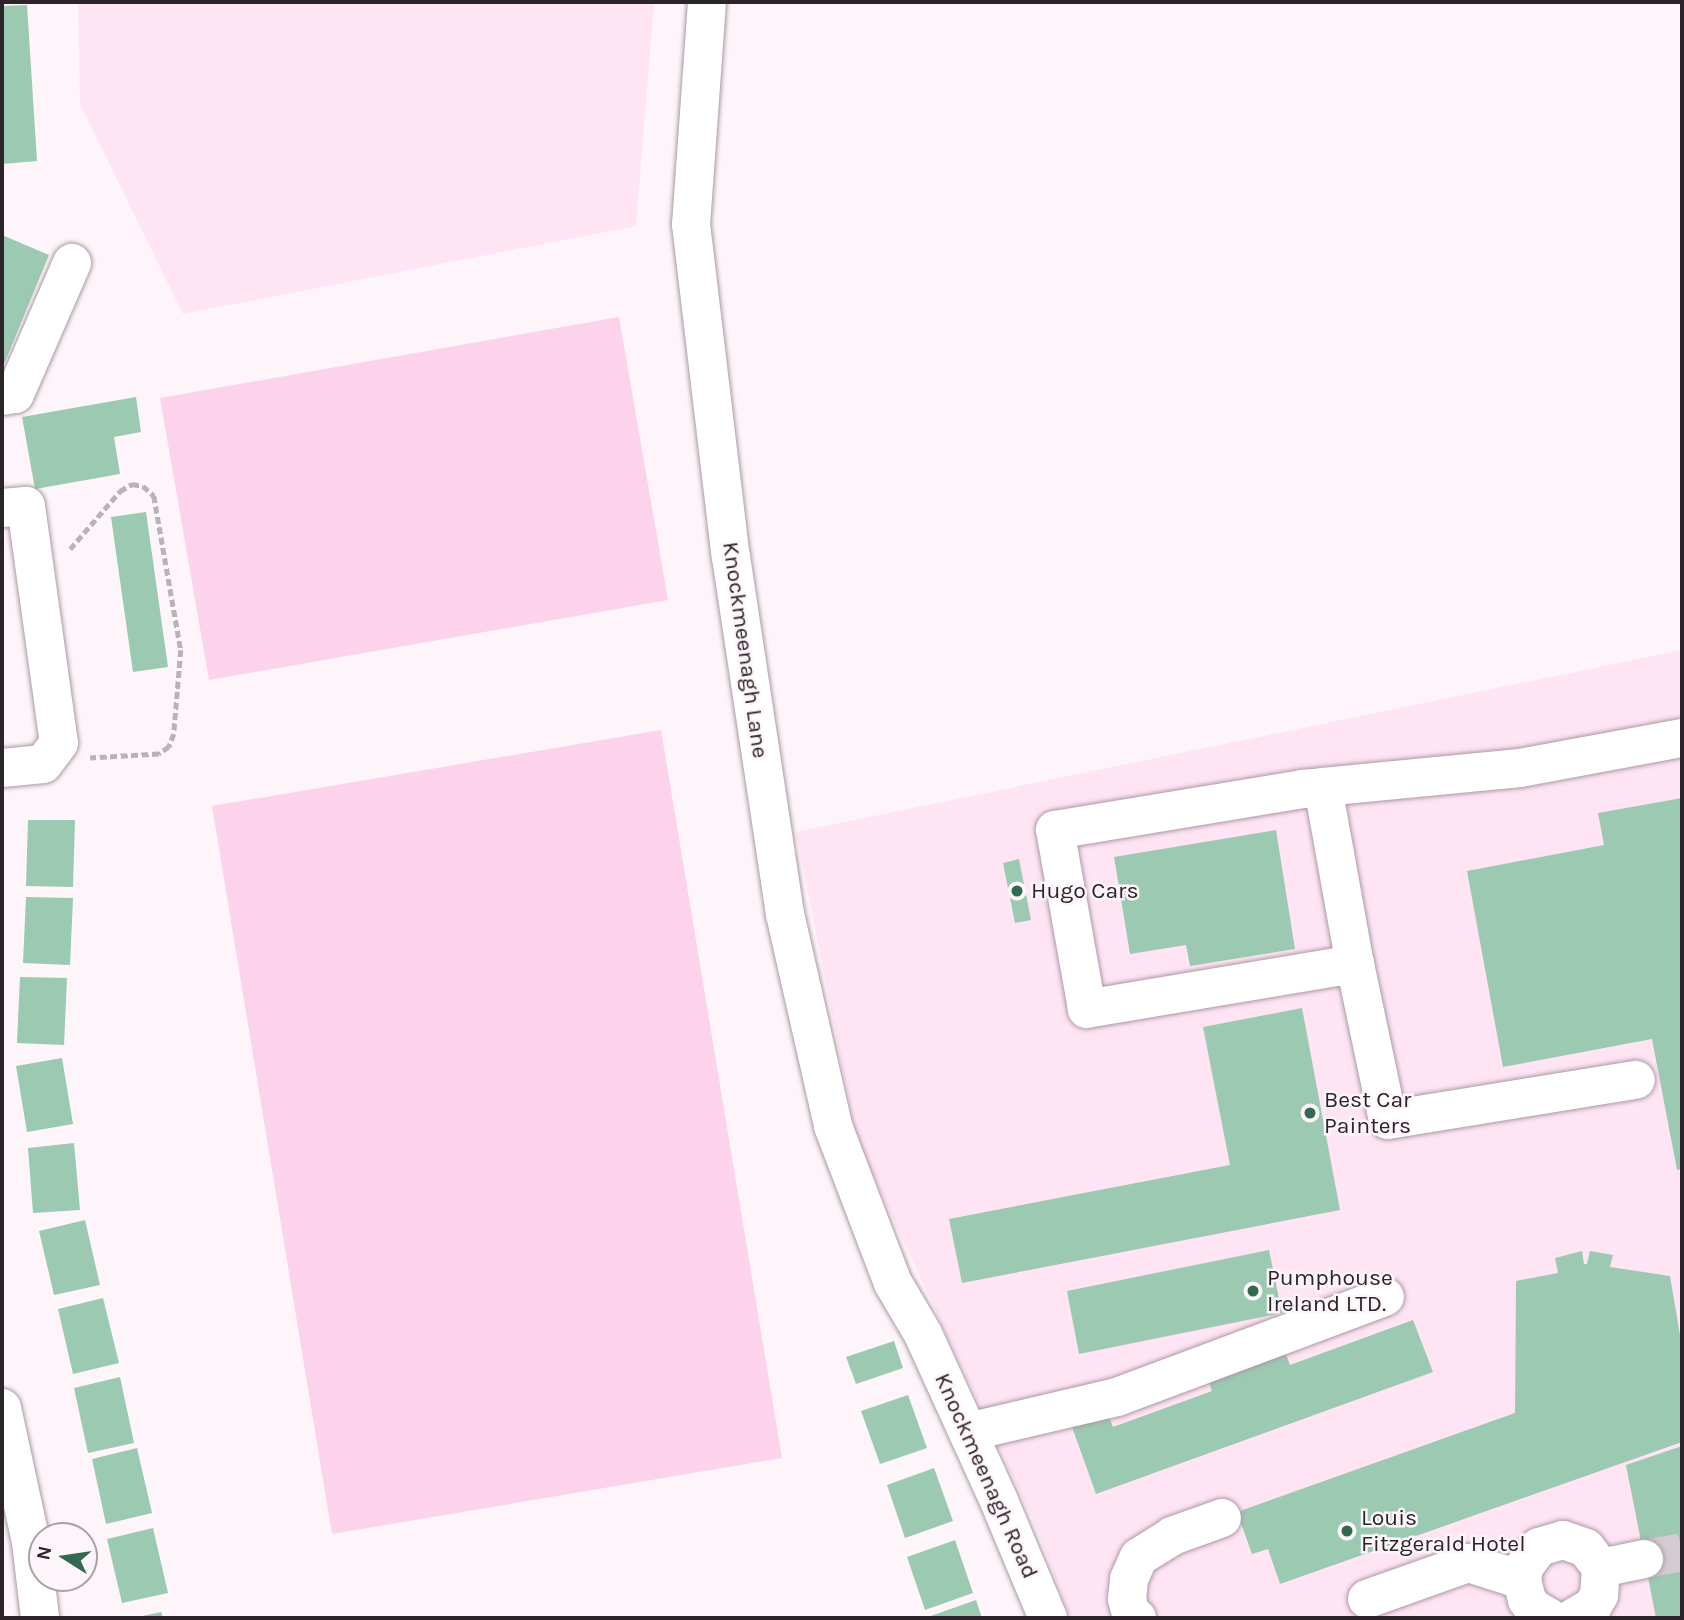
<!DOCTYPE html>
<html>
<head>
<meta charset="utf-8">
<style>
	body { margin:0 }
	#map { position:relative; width:1684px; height:1620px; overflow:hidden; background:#fdf5fa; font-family:Karla,sans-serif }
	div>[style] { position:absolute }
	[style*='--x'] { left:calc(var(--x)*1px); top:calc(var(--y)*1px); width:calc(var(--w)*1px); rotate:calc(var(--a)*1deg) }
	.built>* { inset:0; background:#ffe4f4 }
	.green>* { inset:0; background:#fdd3ec }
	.building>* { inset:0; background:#9bc9b2 }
	.minor-tunnel>* { height:38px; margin-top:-19px; transform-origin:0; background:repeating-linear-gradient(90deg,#d3cbd0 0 38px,transparent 0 57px) }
	.path>* { height:4.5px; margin-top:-2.25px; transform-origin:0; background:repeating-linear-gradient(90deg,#b9b2b6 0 7px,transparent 0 10.5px) }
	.roads { filter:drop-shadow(0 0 2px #ac99a4) drop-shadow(0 0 2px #ac99a4) }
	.minor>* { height:38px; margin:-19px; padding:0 19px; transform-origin:19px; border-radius:19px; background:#fff }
	.dots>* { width:19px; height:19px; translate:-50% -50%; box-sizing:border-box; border:4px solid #fdf5fa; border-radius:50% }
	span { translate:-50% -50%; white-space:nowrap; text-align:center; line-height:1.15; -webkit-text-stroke:5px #fdf5fa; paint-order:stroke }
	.street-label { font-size:23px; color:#2b2428 }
	.poi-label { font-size:23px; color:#2b2428 }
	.left { translate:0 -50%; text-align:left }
	.frame { position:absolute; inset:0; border:4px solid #2b2428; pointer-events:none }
	.north { position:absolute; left:28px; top:1522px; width:70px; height:70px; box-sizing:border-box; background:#fdf5fa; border:2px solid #a9a1a6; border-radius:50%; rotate:282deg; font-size:19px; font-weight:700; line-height:28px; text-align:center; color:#2b2428 }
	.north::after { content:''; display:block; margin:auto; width:24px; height:32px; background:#316951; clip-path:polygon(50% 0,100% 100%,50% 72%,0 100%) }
</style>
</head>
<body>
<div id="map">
	<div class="built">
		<div style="clip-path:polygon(78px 2px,654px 2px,636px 226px,183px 314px,80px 104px)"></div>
		<div style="clip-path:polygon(1682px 650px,1682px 1618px,1070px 1618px,1038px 1531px,857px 1141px,796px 832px)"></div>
	</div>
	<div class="green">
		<div style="clip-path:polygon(619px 317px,668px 600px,209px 680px,160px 398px)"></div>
		<div style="clip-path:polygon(661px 730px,782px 1458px,332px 1534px,212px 806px)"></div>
	</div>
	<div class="building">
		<div style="clip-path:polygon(27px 5px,37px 161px,2px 164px,2px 6px)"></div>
		<div style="clip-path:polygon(2px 235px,49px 255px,2px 369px)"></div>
		<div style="clip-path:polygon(136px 397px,141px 432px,114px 437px,120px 474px,35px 489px,22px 417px)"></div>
		<div style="clip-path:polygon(146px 512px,168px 667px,133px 672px,111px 517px)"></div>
		<div style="clip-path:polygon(1682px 798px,1682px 1169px,1677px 1170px,1652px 1039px,1503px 1067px,1467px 871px,1604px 845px,1598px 813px)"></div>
		<div style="clip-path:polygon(28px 820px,75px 820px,73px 887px,26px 886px)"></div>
		<div style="clip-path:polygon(1276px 830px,1295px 949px,1190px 966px,1186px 945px,1130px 954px,1114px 857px)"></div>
		<div style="clip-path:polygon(1019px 859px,1031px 920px,1015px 923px,1003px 863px)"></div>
		<div style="clip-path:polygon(26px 897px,73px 898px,70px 965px,23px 963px)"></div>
		<div style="clip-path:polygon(20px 977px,67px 978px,64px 1045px,17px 1043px)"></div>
		<div style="clip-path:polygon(1302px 1008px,1340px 1210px,962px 1283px,949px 1219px,1230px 1165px,1203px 1027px)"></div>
		<div style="clip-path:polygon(62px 1058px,73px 1124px,27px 1132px,16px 1066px)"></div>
		<div style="clip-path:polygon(74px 1143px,80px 1210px,33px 1213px,28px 1148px)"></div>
		<div style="clip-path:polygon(85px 1220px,100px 1285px,54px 1295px,39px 1231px)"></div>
		<div style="clip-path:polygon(1269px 1250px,1282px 1313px,1079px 1354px,1067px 1291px)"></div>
		<div style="clip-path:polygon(1582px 1251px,1584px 1264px,1587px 1264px,1590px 1251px,1613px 1255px,1610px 1267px,1670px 1276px,1682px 1347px,1682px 1442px,1280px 1584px,1268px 1549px,1252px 1554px,1237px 1512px,1515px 1413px,1516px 1281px,1558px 1273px,1555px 1258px)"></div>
		<div style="clip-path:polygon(103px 1298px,119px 1363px,73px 1374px,58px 1309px)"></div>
		<div style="clip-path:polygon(1413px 1320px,1433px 1372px,1096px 1494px,1072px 1427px,1108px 1414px,1113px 1427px,1212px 1391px,1204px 1369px,1281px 1341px,1290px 1365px)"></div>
		<div style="clip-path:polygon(894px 1341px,903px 1368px,856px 1384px,846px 1357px)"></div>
		<div style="clip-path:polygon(120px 1377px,134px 1443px,88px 1453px,74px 1388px)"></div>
		<div style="clip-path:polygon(908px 1395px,927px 1448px,880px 1464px,861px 1411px)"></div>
		<div style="clip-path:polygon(1682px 1446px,1682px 1618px,1656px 1618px,1626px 1465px)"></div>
		<div style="clip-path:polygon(137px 1448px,152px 1513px,106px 1524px,92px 1459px)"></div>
		<div style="clip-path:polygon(934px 1468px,953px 1521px,905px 1538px,887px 1485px)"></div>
		<div style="clip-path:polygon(153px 1528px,168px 1593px,122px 1603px,107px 1539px)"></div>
		<div style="clip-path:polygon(955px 1540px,973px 1593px,925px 1610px,907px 1557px)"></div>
		<div style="clip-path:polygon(976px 1600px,982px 1618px,925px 1618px)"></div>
		<div style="clip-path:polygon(161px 1612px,163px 1618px,138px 1618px,138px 1617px)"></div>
	</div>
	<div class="minor-tunnel">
		<div style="--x:1644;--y:1559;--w:39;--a:-10"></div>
	</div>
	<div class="path">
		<div style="--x:70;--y:549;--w:77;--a:-49.2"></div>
		<div style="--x:120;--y:491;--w:14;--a:-30"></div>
		<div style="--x:132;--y:484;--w:11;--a:10"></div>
		<div style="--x:143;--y:486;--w:15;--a:42"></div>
		<div style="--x:154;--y:496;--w:156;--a:80.1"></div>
		<div style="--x:181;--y:650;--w:84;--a:94.8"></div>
		<div style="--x:174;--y:734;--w:14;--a:111"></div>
		<div style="--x:169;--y:747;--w:12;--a:145"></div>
		<div style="--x:159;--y:754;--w:69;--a:176.7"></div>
	</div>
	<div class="roads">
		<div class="minor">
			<div style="--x:707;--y:2;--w:223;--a:94.1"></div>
			<div style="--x:691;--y:224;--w:335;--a:83.2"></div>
			<div style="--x:731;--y:557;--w:361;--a:81.4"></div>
			<div style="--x:785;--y:914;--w:217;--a:77.2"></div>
			<div style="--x:833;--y:1126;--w:168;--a:69.1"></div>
			<div style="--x:893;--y:1283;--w:59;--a:59.5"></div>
			<div style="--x:923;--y:1334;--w:183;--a:65.5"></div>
			<div style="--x:999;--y:1501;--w:127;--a:67.3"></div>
			<div style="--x:2;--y:396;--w:13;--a:-9"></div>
			<div style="--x:15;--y:394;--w:143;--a:-66.5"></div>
			<div style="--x:2;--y:508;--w:24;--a:-5"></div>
			<div style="--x:26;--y:506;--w:239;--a:82.1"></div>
			<div style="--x:59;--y:743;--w:26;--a:127"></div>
			<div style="--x:43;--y:764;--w:41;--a:174.4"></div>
			<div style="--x:1323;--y:787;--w:180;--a:79.8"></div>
			<div style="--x:1355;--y:964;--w:272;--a:170.5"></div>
			<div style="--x:1087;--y:1009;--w:182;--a:-100.1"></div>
			<div style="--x:1055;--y:830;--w:250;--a:-9.4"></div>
			<div style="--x:1302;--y:789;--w:21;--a:-5"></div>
			<div style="--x:1323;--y:787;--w:198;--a:-5.5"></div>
			<div style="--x:1520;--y:768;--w:165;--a:-10.5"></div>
			<div style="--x:1355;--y:964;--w:159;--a:78.1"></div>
			<div style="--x:1388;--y:1120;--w:251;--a:-9.2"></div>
			<div style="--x:2;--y:1408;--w:137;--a:77.8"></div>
			<div style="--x:31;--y:1542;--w:77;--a:83.2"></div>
			<div style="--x:968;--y:1432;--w:153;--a:-13.2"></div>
			<div style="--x:1117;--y:1397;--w:286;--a:-20.5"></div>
			<div style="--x:1601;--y:1568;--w:44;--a:-11.8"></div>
			<div style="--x:1367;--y:1599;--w:107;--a:-19.6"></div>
			<div style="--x:1468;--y:1563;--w:57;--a:17.5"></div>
			<div style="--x:1137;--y:1618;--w:7;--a:-146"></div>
			<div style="--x:1131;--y:1614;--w:16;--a:-105"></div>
			<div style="--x:1127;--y:1599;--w:20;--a:-84"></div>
			<div style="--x:1129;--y:1579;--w:24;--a:-66"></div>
			<div style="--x:1139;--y:1557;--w:39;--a:-32"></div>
			<div style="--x:1172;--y:1536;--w:53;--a:-19.8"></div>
			<div style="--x:1550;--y:1618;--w:20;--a:-150"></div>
			<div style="--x:1533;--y:1608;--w:10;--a:-127"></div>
			<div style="--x:1527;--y:1600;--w:21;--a:-104"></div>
			<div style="--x:1522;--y:1580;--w:13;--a:-81"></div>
			<div style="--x:1524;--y:1567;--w:25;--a:-53"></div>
			<div style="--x:1539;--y:1547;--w:25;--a:-16"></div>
			<div style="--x:1563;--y:1540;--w:24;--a:19"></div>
			<div style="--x:1586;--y:1548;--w:25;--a:53"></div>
			<div style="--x:1601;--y:1568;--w:27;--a:94"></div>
			<div style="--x:1599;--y:1595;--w:13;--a:119"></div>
			<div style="--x:1593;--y:1606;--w:23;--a:149"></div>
		</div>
	</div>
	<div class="dots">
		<div style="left:1017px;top:891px;background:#316951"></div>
		<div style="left:1310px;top:1113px;background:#316951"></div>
		<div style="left:1253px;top:1291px;background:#316951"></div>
		<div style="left:1347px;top:1531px;background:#316951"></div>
	</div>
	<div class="street-label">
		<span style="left:745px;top:650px;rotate:82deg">Knockmeenagh Lane</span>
		<span style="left:986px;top:1476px;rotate:66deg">Knockmeenagh Road</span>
	</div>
	<div class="poi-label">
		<span class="left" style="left:1031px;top:891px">Hugo Cars</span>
		<span class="left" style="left:1324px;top:1113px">Best Car<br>Painters</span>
		<span class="left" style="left:1267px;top:1291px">Pumphouse<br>Ireland LTD.</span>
		<span class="left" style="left:1361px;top:1531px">Louis<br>Fitzgerald Hotel</span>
	</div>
	<div class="frame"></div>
	<div class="north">N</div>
</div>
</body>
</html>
